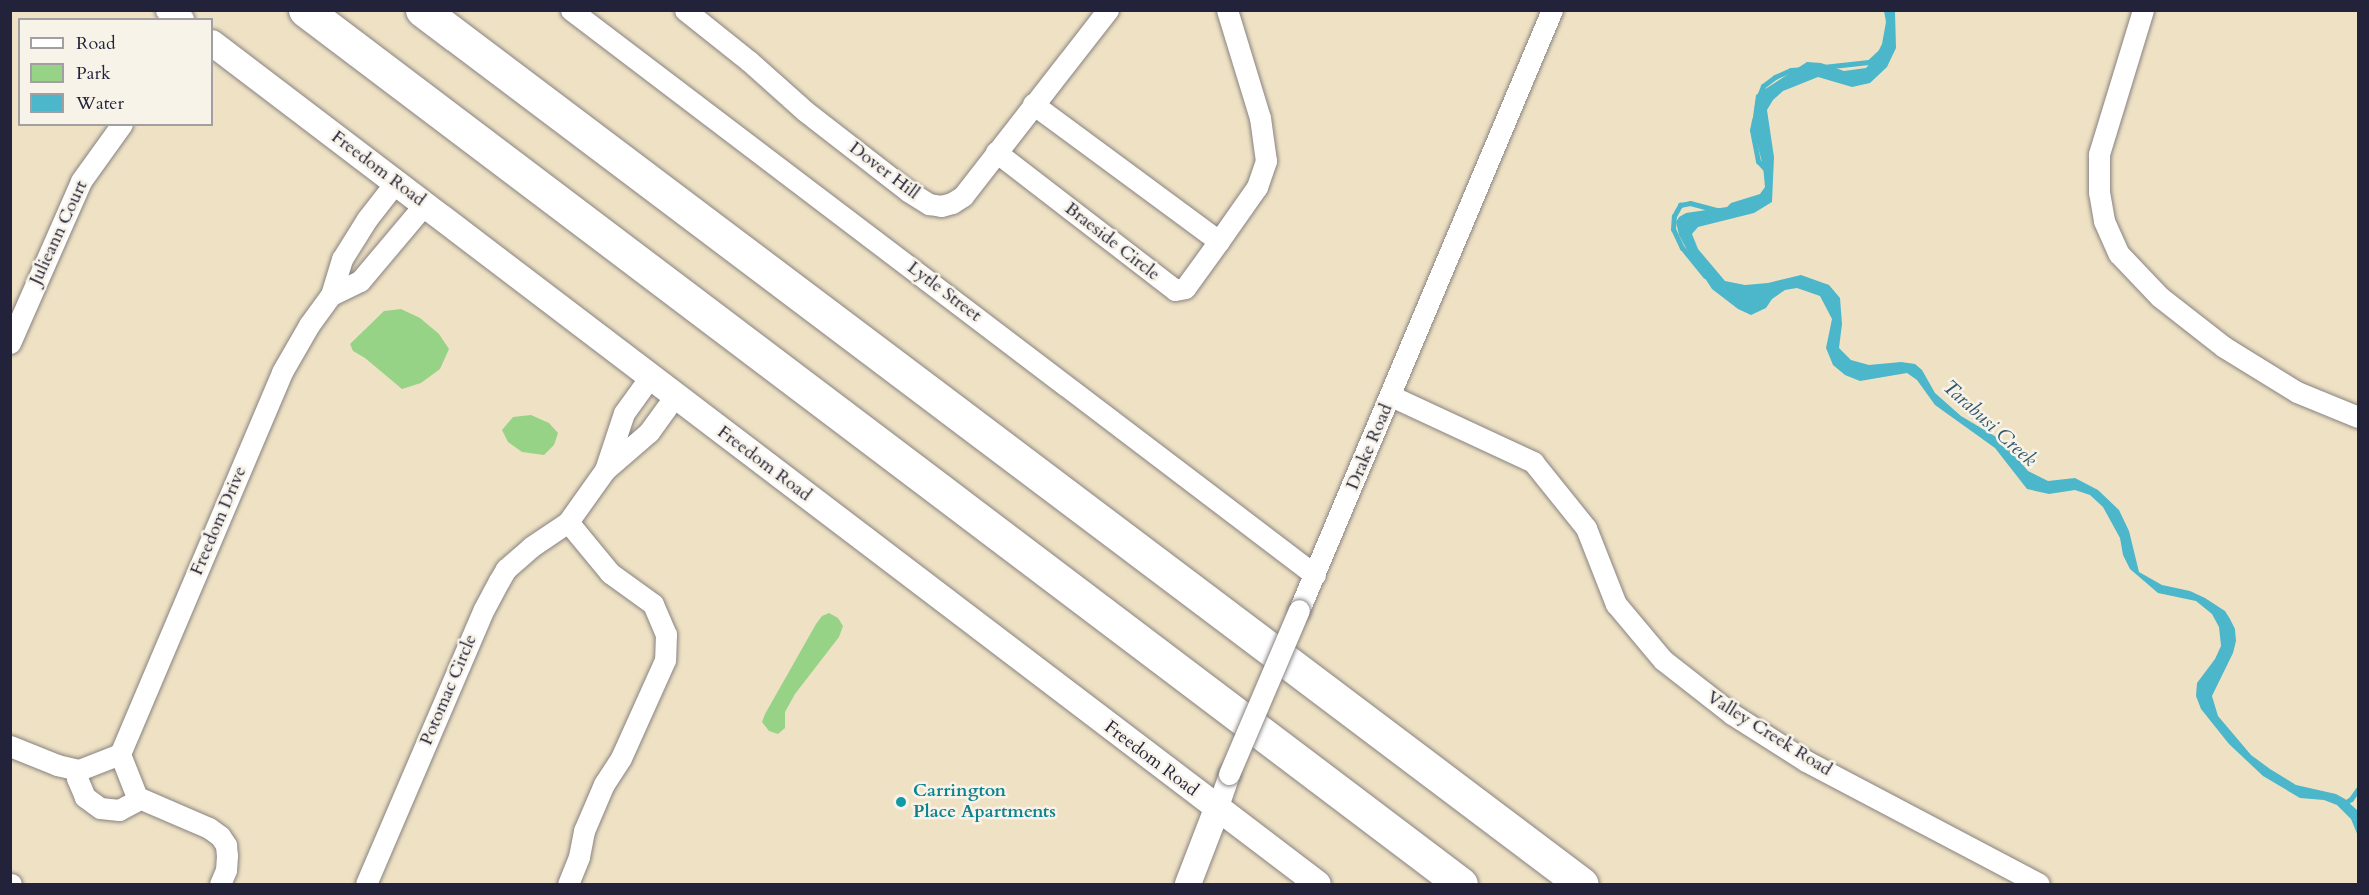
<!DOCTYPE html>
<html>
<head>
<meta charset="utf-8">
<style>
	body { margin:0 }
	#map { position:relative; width:2369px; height:895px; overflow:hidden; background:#efe2c4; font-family:Cardo,serif }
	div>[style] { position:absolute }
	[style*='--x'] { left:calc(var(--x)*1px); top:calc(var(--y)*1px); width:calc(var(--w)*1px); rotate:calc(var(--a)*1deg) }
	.green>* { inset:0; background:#97d387 }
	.water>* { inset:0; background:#4cb6ca }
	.stream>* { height:5px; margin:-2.5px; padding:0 2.5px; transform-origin:2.5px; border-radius:2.5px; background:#4cb6ca }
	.roads { filter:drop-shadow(0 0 2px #888280) drop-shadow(0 0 2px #888280) }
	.minor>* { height:21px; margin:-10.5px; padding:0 10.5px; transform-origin:10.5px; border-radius:10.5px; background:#fff }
	.tertiary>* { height:26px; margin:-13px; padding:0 13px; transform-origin:13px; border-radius:13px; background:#fff }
	.motorway>* { height:33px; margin:-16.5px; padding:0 16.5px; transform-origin:16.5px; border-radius:16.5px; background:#fff }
	.bridges { filter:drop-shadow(0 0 2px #888280) drop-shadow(0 0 2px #888280) }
	.minor-bridge>* { height:21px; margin:-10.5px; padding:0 10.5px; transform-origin:10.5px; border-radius:10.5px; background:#fff }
	.dots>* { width:16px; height:16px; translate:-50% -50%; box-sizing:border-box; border:3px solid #f7f3e8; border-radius:50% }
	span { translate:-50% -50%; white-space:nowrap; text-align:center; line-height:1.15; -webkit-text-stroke:5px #f7f3e8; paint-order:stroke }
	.street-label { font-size:18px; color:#22223b }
	.culture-label { font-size:18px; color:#0d838f; font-weight:700 }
	.left { translate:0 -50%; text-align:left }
	.water-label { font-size:20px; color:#31566d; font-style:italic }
	.frame { position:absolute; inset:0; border:12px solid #22223b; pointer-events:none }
	.legend { position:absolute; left:18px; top:18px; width:195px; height:108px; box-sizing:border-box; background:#f7f3e8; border:2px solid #a29fa3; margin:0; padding:8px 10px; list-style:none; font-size:18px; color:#22223b }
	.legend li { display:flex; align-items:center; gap:12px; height:30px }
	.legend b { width:30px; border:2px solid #a29fa3 }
</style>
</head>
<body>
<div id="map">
	<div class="green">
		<div style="clip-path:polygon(401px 309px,420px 318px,439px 334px,449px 349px,440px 369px,421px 383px,402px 389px,365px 358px,353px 351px,350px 344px,384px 311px)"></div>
		<div style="clip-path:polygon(531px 415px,549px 423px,558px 433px,554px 445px,544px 455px,522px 452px,508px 442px,502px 430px,513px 417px)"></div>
		<div style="clip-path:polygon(829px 613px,838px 618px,843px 626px,839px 637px,795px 694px,785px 712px,785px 728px,778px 734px,769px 731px,762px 722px,765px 714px,816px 624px,822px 616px)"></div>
	</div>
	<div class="water">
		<div style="clip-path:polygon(1884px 11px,1895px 12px,1896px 48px,1887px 67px,1870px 83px,1852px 87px,1818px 77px,1783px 91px,1773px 100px,1767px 110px,1774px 157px,1772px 202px,1754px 213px,1698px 227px,1692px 234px,1698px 249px,1725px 281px,1745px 285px,1768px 283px,1801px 275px,1829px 285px,1840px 298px,1842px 324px,1839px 348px,1851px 360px,1869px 365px,1901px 362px,1915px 364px,1922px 370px,1935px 393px,1961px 416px,2003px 441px,2028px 471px,2048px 481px,2075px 478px,2098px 490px,2119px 510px,2129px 531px,2139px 572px,2162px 585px,2190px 591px,2205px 598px,2225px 611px,2230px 619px,2235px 629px,2236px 641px,2233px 653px,2212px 696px,2218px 716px,2251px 755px,2270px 769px,2296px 785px,2336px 794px,2345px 799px,2358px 811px,2358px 836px,2351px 819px,2337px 805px,2324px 800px,2300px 798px,2263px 776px,2229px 744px,2201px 709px,2196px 696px,2197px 683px,2215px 659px,2221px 646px,2219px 627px,2212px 614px,2196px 601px,2158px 593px,2130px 569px,2123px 555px,2120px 538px,2103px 507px,2090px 495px,2075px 490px,2049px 494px,2027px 489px,1995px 448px,1935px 405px,1917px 380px,1907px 373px,1860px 381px,1845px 375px,1833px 365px,1826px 348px,1832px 319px,1820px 296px,1797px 288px,1785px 290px,1772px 299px,1766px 308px,1751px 315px,1738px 309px,1712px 289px,1688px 252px,1679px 235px,1676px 222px,1679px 217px,1686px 213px,1727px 207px,1731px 203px,1760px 194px,1765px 187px,1763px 166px,1752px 124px,1756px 95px,1807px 62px,1821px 63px,1844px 71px,1866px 68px,1875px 58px,1882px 44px,1886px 22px)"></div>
	</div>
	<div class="stream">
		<div style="--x:1823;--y:67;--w:46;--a:-6.2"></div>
		<div style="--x:1869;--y:62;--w:16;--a:-43"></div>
		<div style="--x:1759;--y:96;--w:11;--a:-68"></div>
		<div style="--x:1763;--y:86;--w:15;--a:-37"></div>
		<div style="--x:1775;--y:77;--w:17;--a:-24"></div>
		<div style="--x:1791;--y:70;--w:14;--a:-4"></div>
		<div style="--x:1754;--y:120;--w:10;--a:101"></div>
		<div style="--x:1752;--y:130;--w:32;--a:79"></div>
		<div style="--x:1758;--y:161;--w:15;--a:48"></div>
		<div style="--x:1705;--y:276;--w:36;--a:-129"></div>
		<div style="--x:1682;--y:248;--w:21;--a:-115"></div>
		<div style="--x:1673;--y:229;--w:13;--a:-86"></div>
		<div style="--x:1674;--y:216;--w:13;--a:-61"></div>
		<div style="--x:1680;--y:205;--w:10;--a:-11"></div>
		<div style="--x:1690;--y:203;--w:30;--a:15"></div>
		<div style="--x:2343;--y:804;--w:9;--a:-32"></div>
		<div style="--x:2351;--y:799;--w:12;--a:-55"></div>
	</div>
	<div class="roads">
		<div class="minor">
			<div style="--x:571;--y:10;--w:934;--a:37.21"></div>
			<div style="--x:685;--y:10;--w:82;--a:38.6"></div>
			<div style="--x:749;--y:61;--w:75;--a:41.8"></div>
			<div style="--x:805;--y:111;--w:130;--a:37.8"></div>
			<div style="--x:908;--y:191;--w:25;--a:32"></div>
			<div style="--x:929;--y:204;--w:12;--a:9"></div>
			<div style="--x:941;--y:206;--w:11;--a:-15"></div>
			<div style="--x:952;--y:203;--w:13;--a:-32"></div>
			<div style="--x:963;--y:196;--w:236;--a:-52.1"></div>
			<div style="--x:2143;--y:10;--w:151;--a:107"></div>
			<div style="--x:2099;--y:154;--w:38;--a:90"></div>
			<div style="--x:2099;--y:192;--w:29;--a:80"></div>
			<div style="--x:2104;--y:221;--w:36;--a:66"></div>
			<div style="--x:2119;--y:254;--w:59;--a:46.4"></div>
			<div style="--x:2160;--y:297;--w:81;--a:38"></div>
			<div style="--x:2224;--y:347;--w:86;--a:31.7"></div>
			<div style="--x:2297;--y:392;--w:66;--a:22.3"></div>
			<div style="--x:1033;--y:104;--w:231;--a:36.4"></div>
			<div style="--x:1219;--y:241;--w:66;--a:-54.9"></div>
			<div style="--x:1257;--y:187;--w:28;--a:-71"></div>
			<div style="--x:1266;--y:161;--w:43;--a:-97.9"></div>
			<div style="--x:1260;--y:118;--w:113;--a:-107"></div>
			<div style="--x:996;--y:152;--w:226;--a:37.6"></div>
			<div style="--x:1175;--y:290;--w:10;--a:-11"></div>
			<div style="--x:1185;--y:288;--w:58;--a:-54.1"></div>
			<div style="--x:331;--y:295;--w:32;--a:-26"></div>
			<div style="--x:360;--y:281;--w:99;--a:-49.9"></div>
			<div style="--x:10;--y:343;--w:177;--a:-66.3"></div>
			<div style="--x:81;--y:181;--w:70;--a:-54.3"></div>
			<div style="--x:1391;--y:396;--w:157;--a:24.9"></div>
			<div style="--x:1533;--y:462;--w:85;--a:51.2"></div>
			<div style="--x:1586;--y:528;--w:82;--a:68.5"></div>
			<div style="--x:1616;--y:604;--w:73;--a:50"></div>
			<div style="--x:1663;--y:660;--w:88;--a:38"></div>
			<div style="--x:1732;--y:714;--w:88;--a:32.4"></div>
			<div style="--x:1806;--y:761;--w:263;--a:27.8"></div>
			<div style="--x:605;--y:470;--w:60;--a:-71.6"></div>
			<div style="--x:624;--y:413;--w:44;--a:-54.2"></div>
			<div style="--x:568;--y:522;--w:64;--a:-54.6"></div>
			<div style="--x:605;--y:470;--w:58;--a:-40.8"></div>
			<div style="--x:649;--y:432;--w:44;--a:-54.2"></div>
			<div style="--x:1299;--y:610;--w:651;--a:-67.14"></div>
			<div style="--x:10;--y:746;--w:51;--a:22"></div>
			<div style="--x:57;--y:765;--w:23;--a:13"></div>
			<div style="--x:120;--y:754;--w:46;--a:68.4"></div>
			<div style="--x:137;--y:797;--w:6;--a:121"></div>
			<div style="--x:134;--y:802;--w:17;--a:152"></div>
			<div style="--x:119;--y:810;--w:19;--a:-174"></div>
			<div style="--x:100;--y:808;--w:19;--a:-144"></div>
			<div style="--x:85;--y:797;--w:21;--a:-113"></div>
			<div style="--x:77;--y:778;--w:8;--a:-76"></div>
			<div style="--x:79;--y:770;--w:44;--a:-21.3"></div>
			<div style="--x:120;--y:754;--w:415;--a:-67"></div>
			<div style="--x:282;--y:372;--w:54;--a:-60.1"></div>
			<div style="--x:309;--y:325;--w:37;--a:-54"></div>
			<div style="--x:331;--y:295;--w:38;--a:-73"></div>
			<div style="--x:342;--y:259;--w:47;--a:-58"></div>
			<div style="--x:367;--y:219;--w:46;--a:-52.1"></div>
			<div style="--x:137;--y:797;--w:78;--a:23.3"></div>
			<div style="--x:209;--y:828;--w:14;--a:36"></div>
			<div style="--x:220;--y:836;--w:11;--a:56"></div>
			<div style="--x:226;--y:845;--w:11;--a:85"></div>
			<div style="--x:227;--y:856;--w:14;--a:94"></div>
			<div style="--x:226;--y:870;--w:15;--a:113"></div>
			<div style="--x:1217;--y:809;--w:37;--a:-71"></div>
			<div style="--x:10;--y:884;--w:1;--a:0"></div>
			<div style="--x:366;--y:884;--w:299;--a:-66.8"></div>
			<div style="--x:484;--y:609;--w:32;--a:-62"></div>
			<div style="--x:499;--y:581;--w:14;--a:-60"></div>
			<div style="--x:506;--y:569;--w:33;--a:-41"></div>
			<div style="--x:531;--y:547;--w:45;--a:-34"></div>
			<div style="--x:568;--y:522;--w:66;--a:50.5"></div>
			<div style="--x:610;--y:573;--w:53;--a:35.8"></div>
			<div style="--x:653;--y:604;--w:33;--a:67"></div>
			<div style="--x:666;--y:634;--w:26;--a:92"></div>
			<div style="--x:665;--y:660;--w:107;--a:114.2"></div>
			<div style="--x:621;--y:758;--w:31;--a:123"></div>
			<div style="--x:604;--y:784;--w:51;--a:113.1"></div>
			<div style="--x:584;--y:831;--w:26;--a:101"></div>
			<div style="--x:579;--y:857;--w:29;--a:112"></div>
		</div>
		<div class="tertiary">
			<div style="--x:169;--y:10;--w:16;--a:40"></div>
			<div style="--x:212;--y:43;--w:1389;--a:37.25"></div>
			<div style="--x:1188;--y:884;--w:80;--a:-68.9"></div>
		</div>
		<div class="motorway">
			<div style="--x:305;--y:10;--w:1449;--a:37.09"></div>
			<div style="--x:422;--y:10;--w:1452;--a:37"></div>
		</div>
	</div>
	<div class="bridges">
		<div class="minor-bridge">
			<div style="--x:1229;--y:774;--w:178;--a:-66.9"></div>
		</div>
	</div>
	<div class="dots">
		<div style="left:901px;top:802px;background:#0f9aa8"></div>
	</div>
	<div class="street-label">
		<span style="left:378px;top:169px;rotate:37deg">Freedom Road</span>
		<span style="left:884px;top:171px;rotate:37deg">Dover Hill</span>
		<span style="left:59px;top:233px;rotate:-65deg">Julieann Court</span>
		<span style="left:1112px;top:242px;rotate:38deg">Braeside Circle</span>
		<span style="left:944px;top:292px;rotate:37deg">Lytle Street</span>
		<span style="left:1370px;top:447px;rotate:-67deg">Drake Road</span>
		<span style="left:764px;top:464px;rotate:37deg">Freedom Road</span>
		<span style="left:219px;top:521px;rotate:-67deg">Freedom Drive</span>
		<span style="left:449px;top:690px;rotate:-67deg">Potomac Circle</span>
		<span style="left:1769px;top:734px;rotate:32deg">Valley Creek Road</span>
		<span style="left:1151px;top:759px;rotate:37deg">Freedom Road</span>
	</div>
	<div class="culture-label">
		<span class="left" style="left:913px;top:802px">Carrington<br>Place Apartments</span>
	</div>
	<div class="water-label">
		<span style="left:1990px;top:423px;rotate:42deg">Tarabusi Creek</span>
	</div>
	<div class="frame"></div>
	<ul class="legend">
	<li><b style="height:8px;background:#fff"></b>Road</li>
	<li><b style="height:16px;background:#97d387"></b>Park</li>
	<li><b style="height:16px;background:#4cb6ca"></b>Water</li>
	</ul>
</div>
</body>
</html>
